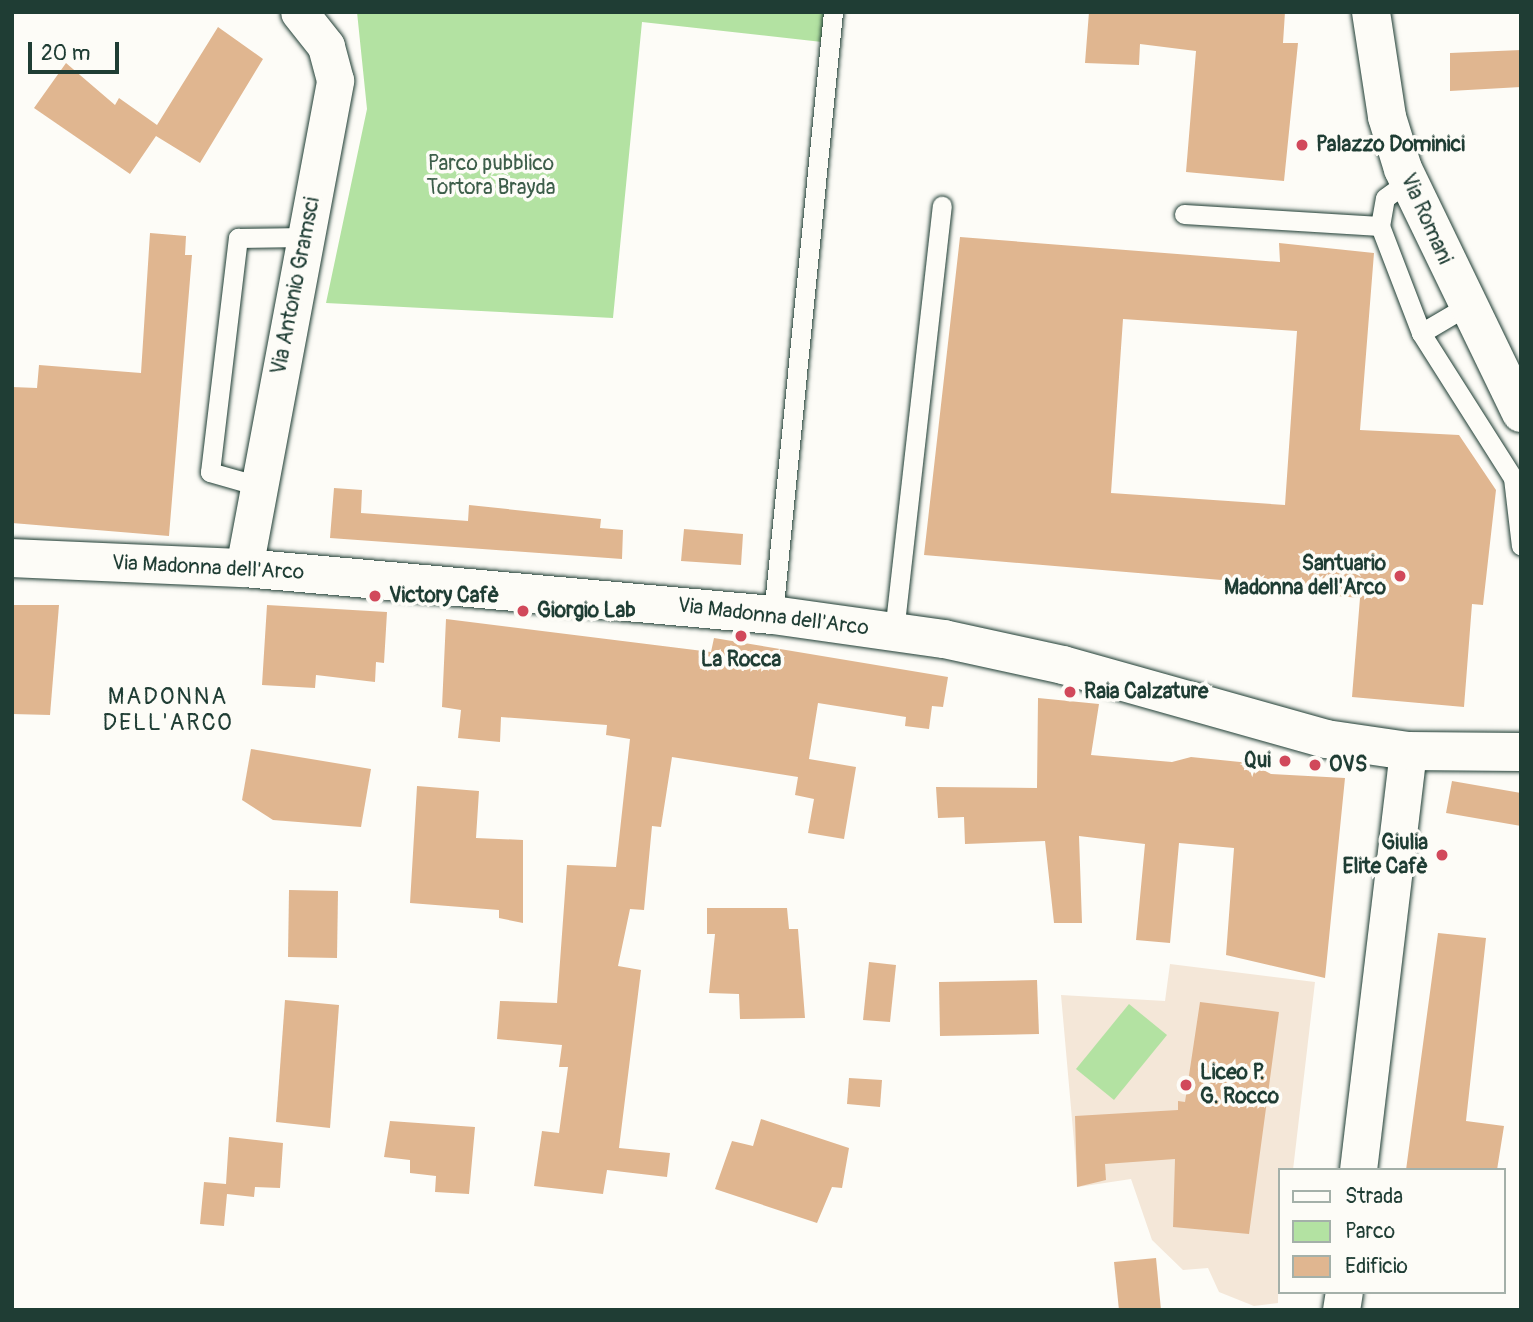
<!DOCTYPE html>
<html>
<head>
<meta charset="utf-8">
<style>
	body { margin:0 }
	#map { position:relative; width:1533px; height:1322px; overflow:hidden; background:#fdfcf7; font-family:Pangolin,sans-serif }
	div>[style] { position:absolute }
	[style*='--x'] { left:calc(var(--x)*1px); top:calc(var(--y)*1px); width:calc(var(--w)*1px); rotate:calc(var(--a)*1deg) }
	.built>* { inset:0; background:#f4e7d8 }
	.green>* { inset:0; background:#b3e2a2 }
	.building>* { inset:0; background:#e0b690 }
	.roads { filter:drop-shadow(0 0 2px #1f3d34) drop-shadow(0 0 2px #1f3d34) }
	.lane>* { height:19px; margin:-9.5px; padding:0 9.5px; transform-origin:9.5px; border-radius:9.5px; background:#fdfcf7 }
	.street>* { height:37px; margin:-18.5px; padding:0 18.5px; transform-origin:18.5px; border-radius:18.5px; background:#fdfcf7 }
	.secondary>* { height:38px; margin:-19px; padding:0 19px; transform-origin:19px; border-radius:19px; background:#fdfcf7 }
	.dots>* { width:19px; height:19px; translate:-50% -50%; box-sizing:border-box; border:4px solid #fdfcf7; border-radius:50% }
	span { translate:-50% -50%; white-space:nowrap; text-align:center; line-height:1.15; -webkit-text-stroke:7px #fdfcf7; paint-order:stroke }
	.poi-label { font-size:21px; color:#1f3d34; font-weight:700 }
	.left { translate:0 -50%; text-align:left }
	.right { translate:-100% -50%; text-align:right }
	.park-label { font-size:21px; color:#3d5e4a }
	.street-label { font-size:21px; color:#1f3d34 }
	.neighbourhood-label { font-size:23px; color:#1f3d34; letter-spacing:2px }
	.frame { position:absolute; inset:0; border:14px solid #1f3d34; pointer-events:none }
	.legend { position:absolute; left:1278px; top:1168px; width:228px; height:126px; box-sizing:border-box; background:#fdfcf7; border:2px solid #a4b0a9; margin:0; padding:9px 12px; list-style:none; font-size:21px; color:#1f3d34 }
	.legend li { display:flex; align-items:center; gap:14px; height:35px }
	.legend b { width:35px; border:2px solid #a4b0a9 }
	.scale { position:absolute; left:28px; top:42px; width:91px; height:32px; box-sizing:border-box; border:4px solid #1f3d34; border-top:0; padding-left:9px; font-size:21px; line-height:24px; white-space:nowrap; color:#1f3d34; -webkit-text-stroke:5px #fdfcf7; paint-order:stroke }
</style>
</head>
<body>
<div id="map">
	<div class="built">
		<div style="clip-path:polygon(1170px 964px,1315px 982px,1293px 1170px,1279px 1170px,1278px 1303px,1254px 1306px,1219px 1292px,1208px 1268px,1183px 1270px,1152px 1240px,1131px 1179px,1078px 1187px,1061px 995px,1165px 1001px)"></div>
	</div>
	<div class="green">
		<div style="clip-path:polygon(357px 12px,824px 12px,822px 42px,642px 22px,613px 318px,326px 303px,367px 109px)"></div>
		<div style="clip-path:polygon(1129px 1004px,1167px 1035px,1114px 1100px,1076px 1069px)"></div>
	</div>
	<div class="building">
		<div style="clip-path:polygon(1089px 12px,1285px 12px,1283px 43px,1298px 43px,1284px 181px,1186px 172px,1196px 51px,1140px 44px,1139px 65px,1085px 63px)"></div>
		<div style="clip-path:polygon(218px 27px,263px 59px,200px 163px,156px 136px,130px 174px,34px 108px,66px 63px,115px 105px,119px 98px,157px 125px)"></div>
		<div style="clip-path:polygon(1521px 50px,1521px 87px,1450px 91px,1450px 53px)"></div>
		<div style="clip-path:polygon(150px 233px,186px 236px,185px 255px,192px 255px,169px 536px,12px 523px,12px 387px,37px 388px,39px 365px,141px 373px)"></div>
		<div style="clip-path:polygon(evenodd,960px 237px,1280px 262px,1279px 243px,1374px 253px,1360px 430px,1459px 435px,1496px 490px,1483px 605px,1472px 604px,1464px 707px,1352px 697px,1360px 598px,1315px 594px,1315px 588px,924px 555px,960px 237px,1123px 319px,1297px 331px,1285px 505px,1111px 493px,1123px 319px)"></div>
		<div style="clip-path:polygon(334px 488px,362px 490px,361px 513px,468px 521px,469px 505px,601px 519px,600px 528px,623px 530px,622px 559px,330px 538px)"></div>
		<div style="clip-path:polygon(684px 529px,743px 534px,741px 565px,681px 561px)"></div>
		<div style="clip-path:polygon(12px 605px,59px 605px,50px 715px,12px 714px)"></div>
		<div style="clip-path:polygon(267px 605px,387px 612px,384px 663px,376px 662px,375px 682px,316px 675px,315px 688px,262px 685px)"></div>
		<div style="clip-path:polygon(446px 619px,711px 652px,714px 638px,948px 677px,943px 707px,932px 706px,929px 729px,905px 726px,906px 717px,818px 703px,809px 759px,856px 767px,844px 839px,808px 833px,814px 799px,795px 795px,798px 777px,672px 757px,661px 827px,652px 826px,644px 910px,630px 909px,618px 966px,641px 970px,619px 1148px,670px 1153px,667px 1177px,607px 1170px,603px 1194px,534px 1186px,542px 1131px,559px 1133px,568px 1067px,559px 1067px,562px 1045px,497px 1039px,500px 1001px,557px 1003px,567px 865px,616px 867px,630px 739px,606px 735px,607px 725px,501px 717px,500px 742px,458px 738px,461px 710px,442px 707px)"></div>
		<div style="clip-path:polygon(1038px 698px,1099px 704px,1091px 755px,1172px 762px,1191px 757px,1250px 763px,1271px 774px,1345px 778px,1325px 978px,1226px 955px,1234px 848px,1179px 843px,1170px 943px,1136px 940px,1145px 844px,1079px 836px,1082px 923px,1054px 923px,1045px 841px,965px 844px,964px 817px,938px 818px,936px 787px,1037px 788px)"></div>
		<div style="clip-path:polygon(251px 749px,371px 769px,361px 827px,273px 820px,242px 800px)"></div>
		<div style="clip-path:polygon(1452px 781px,1521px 793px,1521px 826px,1446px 813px)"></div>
		<div style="clip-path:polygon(417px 786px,479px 791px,476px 838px,523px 840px,523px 923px,499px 918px,499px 910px,410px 903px)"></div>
		<div style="clip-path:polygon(289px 890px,338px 891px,337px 958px,288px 957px)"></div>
		<div style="clip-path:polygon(707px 908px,787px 908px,789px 929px,798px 929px,805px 1018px,740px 1019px,739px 994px,709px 993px,715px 934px,707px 934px)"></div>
		<div style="clip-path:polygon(1438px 933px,1486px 938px,1466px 1121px,1504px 1126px,1497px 1170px,1406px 1170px)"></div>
		<div style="clip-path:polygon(869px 962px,896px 965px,890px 1022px,863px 1020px)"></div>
		<div style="clip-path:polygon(1037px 980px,1039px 1034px,940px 1036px,939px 982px)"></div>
		<div style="clip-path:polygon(285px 1000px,339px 1005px,330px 1128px,276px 1122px)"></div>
		<div style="clip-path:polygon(1200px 1002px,1279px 1012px,1249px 1234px,1173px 1227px,1175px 1159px,1105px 1164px,1106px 1180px,1077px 1187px,1075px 1116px,1178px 1110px,1178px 1101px,1185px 1102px)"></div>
		<div style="clip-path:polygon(849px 1078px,882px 1080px,880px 1107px,847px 1104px)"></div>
		<div style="clip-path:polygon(761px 1119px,849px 1148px,842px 1188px,832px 1187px,817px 1223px,715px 1189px,732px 1141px,753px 1146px)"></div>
		<div style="clip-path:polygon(390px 1121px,475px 1127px,469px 1194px,435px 1192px,436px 1176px,410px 1173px,410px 1160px,384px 1157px)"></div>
		<div style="clip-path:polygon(229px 1137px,283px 1143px,280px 1188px,255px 1187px,254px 1197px,227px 1194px,224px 1226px,200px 1224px,204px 1182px,226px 1184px)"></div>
		<div style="clip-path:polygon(1156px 1258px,1161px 1310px,1119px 1310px,1114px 1262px)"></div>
	</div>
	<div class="roads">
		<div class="lane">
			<div style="--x:1184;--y:214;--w:196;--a:3.5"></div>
			<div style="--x:1380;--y:226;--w:28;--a:-80"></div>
			<div style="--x:1385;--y:198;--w:29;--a:-36"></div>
			<div style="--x:1380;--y:226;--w:115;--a:69"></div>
			<div style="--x:1421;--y:333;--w:53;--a:-30.4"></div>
			<div style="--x:1421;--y:333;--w:172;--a:57.6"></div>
			<div style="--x:1513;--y:478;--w:68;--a:83.3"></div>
			<div style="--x:259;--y:486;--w:51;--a:-164.1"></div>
			<div style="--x:210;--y:472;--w:236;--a:-83.2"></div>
			<div style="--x:238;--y:238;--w:67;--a:-0.9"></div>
			<div style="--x:773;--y:615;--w:606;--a:-84.32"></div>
			<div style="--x:894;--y:632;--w:429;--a:-83.6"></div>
		</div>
		<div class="street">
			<div style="--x:244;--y:568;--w:496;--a:-79.4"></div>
			<div style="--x:335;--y:80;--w:35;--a:-105"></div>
			<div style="--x:326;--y:46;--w:43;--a:-128.5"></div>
			<div style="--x:1358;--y:1170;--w:422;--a:-83.2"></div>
			<div style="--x:1341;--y:1310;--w:18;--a:-81"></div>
		</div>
		<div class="secondary">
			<div style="--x:1371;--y:12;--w:106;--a:81.3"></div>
			<div style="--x:1387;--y:117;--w:54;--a:72.9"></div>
			<div style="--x:1403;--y:169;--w:271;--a:64.2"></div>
			<div style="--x:12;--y:558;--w:232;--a:2.5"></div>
			<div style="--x:244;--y:568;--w:531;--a:5.08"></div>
			<div style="--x:773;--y:615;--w:173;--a:8"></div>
			<div style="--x:944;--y:639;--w:122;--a:12.3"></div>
			<div style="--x:1063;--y:665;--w:273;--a:15.7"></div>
			<div style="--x:1326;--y:739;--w:83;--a:8.3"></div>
			<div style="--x:1408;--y:751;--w:113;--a:0.5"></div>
		</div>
	</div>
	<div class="dots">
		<div style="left:1302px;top:145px;background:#d1495b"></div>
		<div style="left:1400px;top:576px;background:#d1495b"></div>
		<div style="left:375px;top:596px;background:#d1495b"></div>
		<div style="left:523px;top:611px;background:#d1495b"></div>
		<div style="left:741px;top:636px;background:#d1495b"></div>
		<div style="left:1070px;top:692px;background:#d1495b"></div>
		<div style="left:1285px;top:761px;background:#d1495b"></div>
		<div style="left:1315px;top:765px;background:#d1495b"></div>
		<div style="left:1442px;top:855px;background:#d1495b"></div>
		<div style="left:1186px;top:1085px;background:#d1495b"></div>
	</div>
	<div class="poi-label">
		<span class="left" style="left:1316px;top:145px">Palazzo Dominici</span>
		<span class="right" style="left:1386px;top:576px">Santuario<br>Madonna dell'Arco</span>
		<span class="left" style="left:389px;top:596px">Victory Cafè</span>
		<span class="left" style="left:537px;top:611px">Giorgio Lab</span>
		<span style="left:741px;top:660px">La Rocca</span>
		<span class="left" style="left:1084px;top:692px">Raia Calzature</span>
		<span class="right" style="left:1271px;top:761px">Qui</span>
		<span class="left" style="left:1329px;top:765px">OVS</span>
		<span class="right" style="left:1428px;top:855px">Giulia<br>Elite Cafè</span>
		<span class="left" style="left:1200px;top:1085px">Liceo P.<br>G. Rocco</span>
	</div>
	<div class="park-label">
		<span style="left:491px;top:176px">Parco pubblico<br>Tortora Brayda</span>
	</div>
	<div class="street-label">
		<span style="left:1426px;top:219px;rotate:66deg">Via Romani</span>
		<span style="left:296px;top:286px;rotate:-79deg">Via Antonio Gramsci</span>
		<span style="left:208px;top:568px;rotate:3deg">Via Madonna dell'Arco</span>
		<span style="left:773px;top:617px;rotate:7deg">Via Madonna dell'Arco</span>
	</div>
	<div class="neighbourhood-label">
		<span style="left:168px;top:710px">MADONNA<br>DELL'ARCO</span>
	</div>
	<div class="frame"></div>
	<ul class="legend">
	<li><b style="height:9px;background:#fdfcf7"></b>Strada</li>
	<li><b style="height:19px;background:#b3e2a2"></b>Parco</li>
	<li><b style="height:19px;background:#e0b690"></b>Edificio</li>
	</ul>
	<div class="scale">20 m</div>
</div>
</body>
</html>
